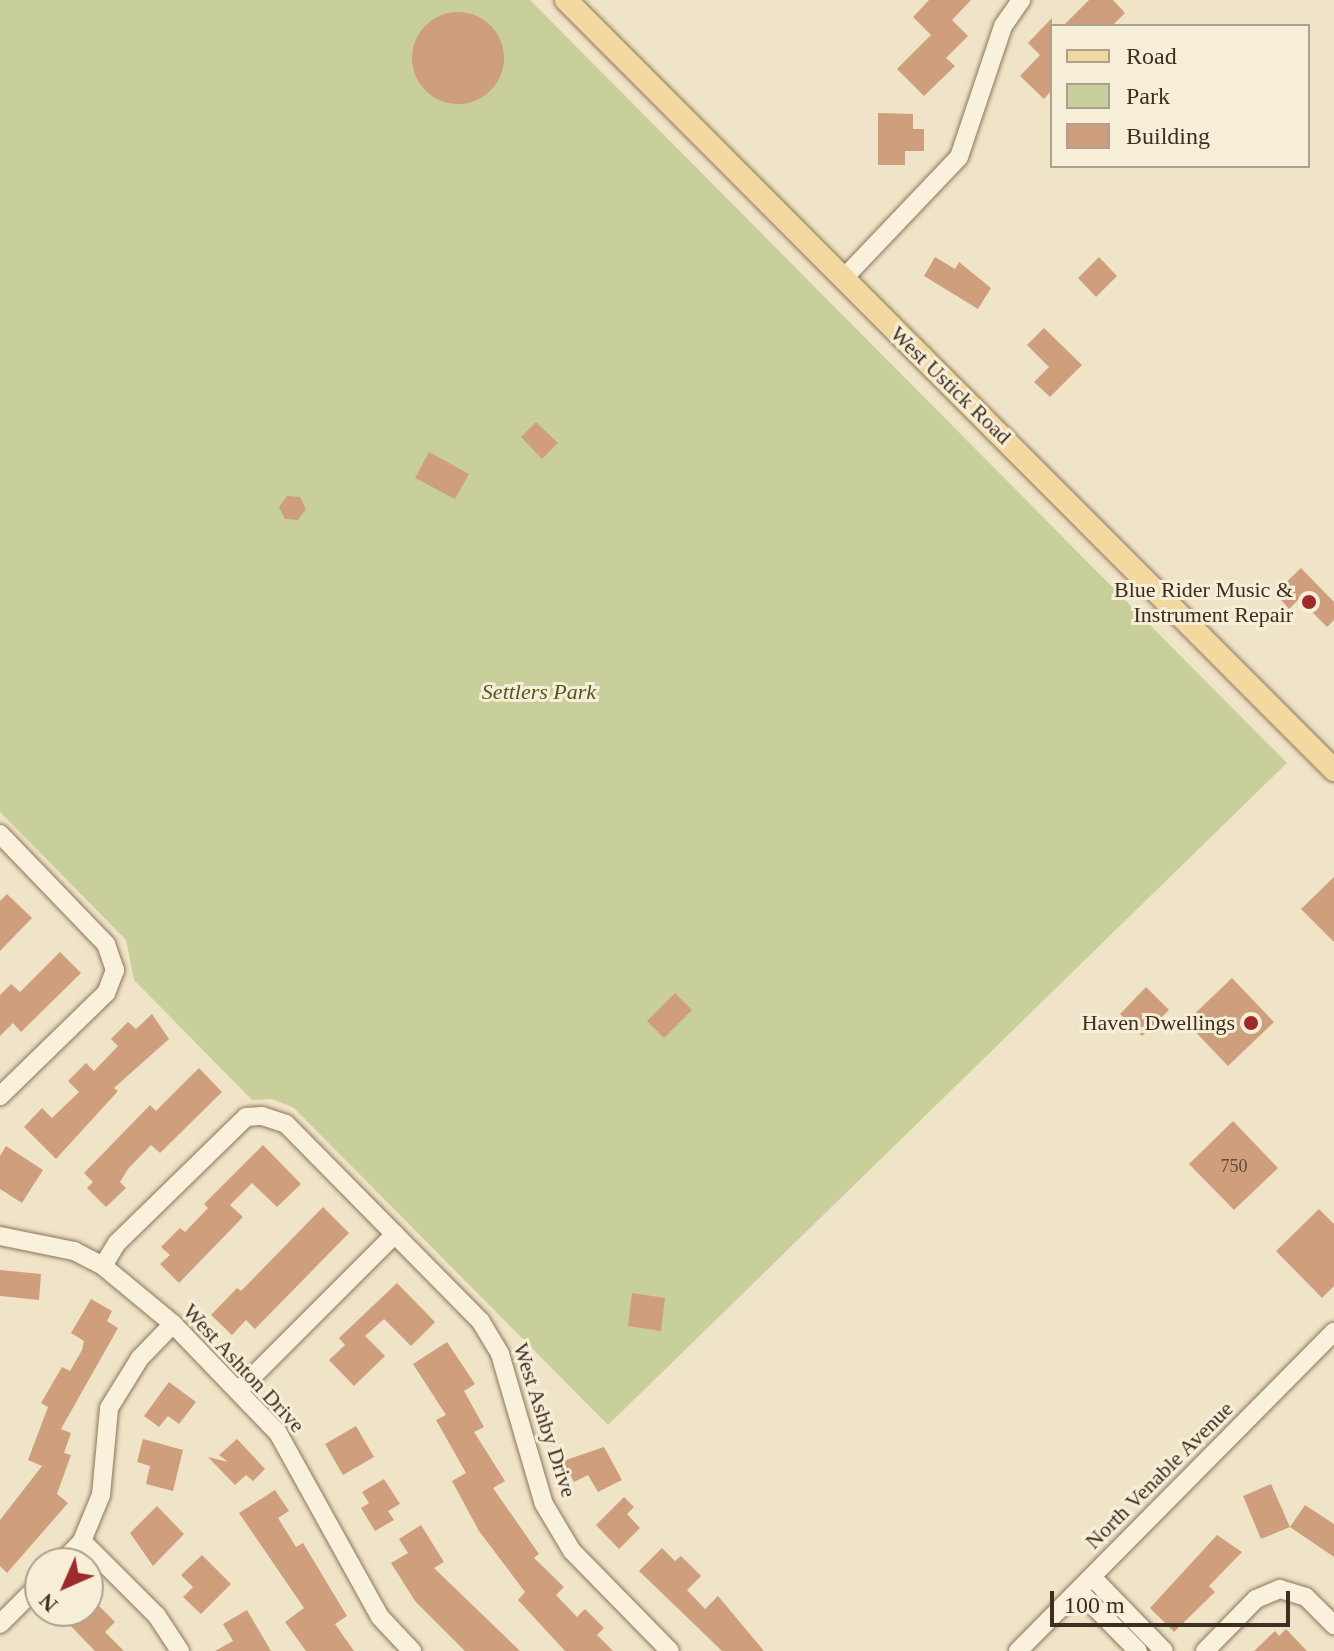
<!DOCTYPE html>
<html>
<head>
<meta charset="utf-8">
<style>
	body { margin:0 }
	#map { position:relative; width:1334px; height:1651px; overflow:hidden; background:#f0e4c8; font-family:Georgia,serif }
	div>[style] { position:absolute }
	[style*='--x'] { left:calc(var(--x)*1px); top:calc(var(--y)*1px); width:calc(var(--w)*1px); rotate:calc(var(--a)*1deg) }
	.green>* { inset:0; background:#c9cf9b }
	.building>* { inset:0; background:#cf9f7d }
	.round { border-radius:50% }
	.roads { filter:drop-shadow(0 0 2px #8d765c) drop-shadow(0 0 2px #8d765c) }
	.minor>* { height:18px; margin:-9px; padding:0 9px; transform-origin:9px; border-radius:9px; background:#faf1dc }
	.major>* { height:22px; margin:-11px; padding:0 11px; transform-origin:11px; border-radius:11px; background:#f3d9a0 }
	.dots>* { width:22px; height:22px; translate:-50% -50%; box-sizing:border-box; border:4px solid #f7eed8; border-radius:50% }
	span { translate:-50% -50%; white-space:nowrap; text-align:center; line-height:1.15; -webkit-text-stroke:6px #f7eed8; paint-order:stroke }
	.number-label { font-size:18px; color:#624a37 }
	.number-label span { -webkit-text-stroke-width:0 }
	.street-label { font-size:22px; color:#3d2e20 }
	.poi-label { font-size:22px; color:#3d2e20 }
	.right { translate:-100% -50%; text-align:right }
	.park-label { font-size:22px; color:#4d5a26; font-style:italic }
	.legend { position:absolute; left:1050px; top:24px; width:260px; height:144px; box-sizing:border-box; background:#f7eed8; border:2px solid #ada18e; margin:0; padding:10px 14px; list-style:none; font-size:24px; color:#3d2e20 }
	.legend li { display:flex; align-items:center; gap:16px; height:40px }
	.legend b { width:40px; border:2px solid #ada18e }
	.north { position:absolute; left:24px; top:1547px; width:80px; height:80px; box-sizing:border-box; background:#f7eed8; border:2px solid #ada18e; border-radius:50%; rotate:225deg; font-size:22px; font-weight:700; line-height:32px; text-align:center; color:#3d2e20 }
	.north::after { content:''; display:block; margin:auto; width:28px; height:36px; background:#9e2a2b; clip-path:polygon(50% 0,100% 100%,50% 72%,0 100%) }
	.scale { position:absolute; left:1050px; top:1591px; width:240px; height:36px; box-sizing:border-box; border:4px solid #3d2e20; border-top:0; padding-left:10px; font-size:24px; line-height:28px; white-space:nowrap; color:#3d2e20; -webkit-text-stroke:6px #f7eed8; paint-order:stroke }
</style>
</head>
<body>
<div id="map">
	<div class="green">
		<div style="clip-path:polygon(0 0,530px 0,1287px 763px,608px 1425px,294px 1108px,272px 1099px,252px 1100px,134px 980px,126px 940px,0 812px)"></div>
	</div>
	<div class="building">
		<div style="clip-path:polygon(929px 0,971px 0,952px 20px,968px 36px,946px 58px,955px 66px,924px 96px,897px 69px,931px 35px,913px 17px)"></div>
		<div style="clip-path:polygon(1089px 0,1113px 0,1125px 13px,1112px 26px,1063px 26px)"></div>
		<div class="round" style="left:412px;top:12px;width:92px;height:92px"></div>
		<div style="clip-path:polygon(1052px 18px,1052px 90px,1044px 99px,1020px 76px,1040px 55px,1028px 43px)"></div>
		<div style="clip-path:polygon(878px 113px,913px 114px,913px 129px,924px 129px,924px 151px,905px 151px,905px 165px,878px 165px)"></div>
		<div style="clip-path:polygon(935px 257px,955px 269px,959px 262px,991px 288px,978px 309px,924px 276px)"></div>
		<div style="clip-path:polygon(1099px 257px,1117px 276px,1096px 297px,1078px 278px)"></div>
		<div style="clip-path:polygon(1044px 328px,1082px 365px,1050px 397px,1034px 382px,1049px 367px,1027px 345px)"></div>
		<div style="clip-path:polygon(536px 422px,558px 443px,542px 459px,521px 437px)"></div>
		<div style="clip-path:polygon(429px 452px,469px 474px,455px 499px,415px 478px)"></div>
		<div style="clip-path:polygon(287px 496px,300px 497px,306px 509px,298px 520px,285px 519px,279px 507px)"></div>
		<div style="clip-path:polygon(1301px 568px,1334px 602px,1334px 620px,1327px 627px,1299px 599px,1289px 609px,1275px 593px)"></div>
		<div style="clip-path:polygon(1334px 877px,1334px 942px,1301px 909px)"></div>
		<div style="clip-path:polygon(7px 894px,32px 918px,0 951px,0 901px)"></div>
		<div style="clip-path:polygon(60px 952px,81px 973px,21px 1032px,13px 1023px,0 1036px,0 995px,11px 984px,20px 992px)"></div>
		<div style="clip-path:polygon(1232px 978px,1274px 1022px,1228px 1066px,1186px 1022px)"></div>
		<div style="clip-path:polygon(1146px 987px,1169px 1010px,1142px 1036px,1120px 1014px)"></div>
		<div style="clip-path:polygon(675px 993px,692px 1010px,664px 1038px,647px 1021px)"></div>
		<div style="clip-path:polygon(152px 1014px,169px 1039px,114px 1088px,118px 1091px,56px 1159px,24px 1127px,42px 1108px,52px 1118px,79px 1092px,68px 1081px,86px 1063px,94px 1071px,118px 1046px,111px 1039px,128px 1022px,136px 1029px)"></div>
		<div style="clip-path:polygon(199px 1068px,222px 1092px,160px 1153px,151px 1145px,128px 1169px,120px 1182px,126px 1188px,106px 1207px,87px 1188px,93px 1182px,84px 1173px,150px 1105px,156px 1111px)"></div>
		<div style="clip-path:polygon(1233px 1121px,1278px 1168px,1234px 1210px,1189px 1164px)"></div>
		<div style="clip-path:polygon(263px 1145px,301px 1184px,277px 1207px,252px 1183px,230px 1205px,243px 1217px,179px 1283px,160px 1264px,170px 1255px,161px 1247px,180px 1228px,185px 1232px,208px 1208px,204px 1204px)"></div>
		<div style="clip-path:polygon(6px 1146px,43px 1170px,22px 1203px,0 1189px,0 1156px)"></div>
		<div style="clip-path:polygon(323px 1207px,349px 1233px,255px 1329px,246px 1320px,232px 1335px,211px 1315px,237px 1288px,241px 1291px)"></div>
		<div style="clip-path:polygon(1319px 1209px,1334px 1224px,1334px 1286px,1322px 1298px,1276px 1251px)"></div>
		<div style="clip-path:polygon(0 1270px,41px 1274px,39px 1300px,0 1296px)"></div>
		<div style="clip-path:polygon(397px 1283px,435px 1322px,411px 1346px,384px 1319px,365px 1336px,385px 1356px,354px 1386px,329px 1360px,345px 1345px,339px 1338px)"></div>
		<div style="clip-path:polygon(632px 1293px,665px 1298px,661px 1331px,628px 1326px)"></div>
		<div style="clip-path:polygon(91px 1299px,112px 1311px,107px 1321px,118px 1328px,61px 1429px,71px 1433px,64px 1453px,71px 1455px,57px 1494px,68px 1503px,7px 1573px,0 1566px,0 1520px,42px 1466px,28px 1460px,48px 1407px,41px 1403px,62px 1367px,70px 1371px,82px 1350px,84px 1341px,71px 1333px)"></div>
		<div style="clip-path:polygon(447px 1342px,475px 1384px,464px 1391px,484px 1427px,474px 1432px,505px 1481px,493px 1488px,539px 1554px,534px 1558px,564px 1587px,556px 1595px,577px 1617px,585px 1609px,604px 1628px,597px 1635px,613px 1651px,565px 1651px,518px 1600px,525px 1592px,479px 1531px,452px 1481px,466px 1473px,436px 1420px,446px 1415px,413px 1364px)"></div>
		<div style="clip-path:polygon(169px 1382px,196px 1402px,179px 1424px,168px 1416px,159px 1427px,144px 1416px)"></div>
		<div style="clip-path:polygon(356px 1426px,374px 1457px,343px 1475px,325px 1444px)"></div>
		<div style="clip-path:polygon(143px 1439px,183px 1450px,173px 1491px,146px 1484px,150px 1466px,137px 1462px)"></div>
		<div style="clip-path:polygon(237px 1439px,265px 1469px,253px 1481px,246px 1475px,235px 1485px,208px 1457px,228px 1462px,219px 1455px)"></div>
		<div style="clip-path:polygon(604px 1447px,622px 1480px,598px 1492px,588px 1475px,574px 1482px,563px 1461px)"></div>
		<div style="clip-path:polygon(384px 1479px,400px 1504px,388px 1511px,394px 1520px,375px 1531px,361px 1508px,369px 1503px,362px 1492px)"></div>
		<div style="clip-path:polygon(1271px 1484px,1290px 1527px,1261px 1539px,1243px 1496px)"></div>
		<div style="clip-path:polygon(275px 1490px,289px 1511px,278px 1518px,296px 1547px,303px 1543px,347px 1616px,335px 1624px,354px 1651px,306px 1651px,285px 1622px,304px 1608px,239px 1513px)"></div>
		<div style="clip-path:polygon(624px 1497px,634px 1507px,627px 1514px,640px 1528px,619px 1549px,596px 1525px)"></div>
		<div style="clip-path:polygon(1305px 1505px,1334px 1524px,1334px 1557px,1290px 1527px)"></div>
		<div style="clip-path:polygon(157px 1506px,184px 1534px,153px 1566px,130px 1533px)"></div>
		<div style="clip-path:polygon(421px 1525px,444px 1562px,434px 1568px,520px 1651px,465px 1651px,415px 1601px,391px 1563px,408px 1553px,399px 1539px)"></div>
		<div style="clip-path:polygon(1217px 1535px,1242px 1552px,1209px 1586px,1215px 1592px,1174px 1632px,1150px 1608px)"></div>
		<div style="clip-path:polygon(662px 1548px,675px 1561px,681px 1556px,701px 1576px,687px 1590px,705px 1609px,718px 1596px,764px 1651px,722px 1651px,639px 1571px)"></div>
		<div style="clip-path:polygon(202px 1555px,231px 1584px,201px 1614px,183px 1597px,193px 1587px,181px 1575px)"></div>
		<div style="clip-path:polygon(98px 1605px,115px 1622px,105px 1632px,124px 1651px,95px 1651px,56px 1611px,92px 1611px)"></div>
		<div style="clip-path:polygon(247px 1610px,271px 1651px,215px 1651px,233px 1641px,223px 1624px)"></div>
		<div style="clip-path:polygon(1286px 1629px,1307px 1651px,1254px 1651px,1275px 1631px,1279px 1636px)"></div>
	</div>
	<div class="roads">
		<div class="minor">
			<div style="--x:843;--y:279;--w:168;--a:-46.4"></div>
			<div style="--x:959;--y:157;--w:138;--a:-71.4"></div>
			<div style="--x:1003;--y:26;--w:32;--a:-55"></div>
			<div style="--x:0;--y:834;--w:153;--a:46.1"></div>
			<div style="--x:106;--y:944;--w:28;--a:71"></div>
			<div style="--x:115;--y:970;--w:25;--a:111"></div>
			<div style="--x:106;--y:993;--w:148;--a:135.8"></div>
			<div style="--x:0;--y:1236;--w:76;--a:11.5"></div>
			<div style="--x:74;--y:1251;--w:33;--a:27"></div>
			<div style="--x:103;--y:1266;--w:91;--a:39.6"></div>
			<div style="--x:173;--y:1324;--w:151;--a:46.1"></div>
			<div style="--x:278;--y:1433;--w:210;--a:61"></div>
			<div style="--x:380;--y:1617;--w:47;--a:46.7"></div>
			<div style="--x:103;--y:1266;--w:27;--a:-59"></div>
			<div style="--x:117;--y:1243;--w:180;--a:-44.3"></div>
			<div style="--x:246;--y:1117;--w:16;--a:-4"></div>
			<div style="--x:262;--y:1116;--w:25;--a:18"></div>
			<div style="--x:286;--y:1124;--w:278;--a:45.4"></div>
			<div style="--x:481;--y:1322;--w:37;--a:59"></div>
			<div style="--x:500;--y:1354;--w:156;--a:73.7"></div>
			<div style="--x:544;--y:1504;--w:55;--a:59.2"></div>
			<div style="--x:572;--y:1551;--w:140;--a:45.6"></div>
			<div style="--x:238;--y:1391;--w:222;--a:-45"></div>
			<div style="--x:82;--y:1541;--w:106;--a:45"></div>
			<div style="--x:157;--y:1616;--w:42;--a:56.7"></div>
			<div style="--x:61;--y:1563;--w:30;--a:-46"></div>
			<div style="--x:82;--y:1541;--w:50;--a:-67.6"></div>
			<div style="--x:101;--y:1495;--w:87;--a:-84.7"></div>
			<div style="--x:109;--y:1408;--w:59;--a:-58.2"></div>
			<div style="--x:140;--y:1358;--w:47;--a:-45.9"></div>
			<div style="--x:1092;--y:1577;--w:103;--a:45.8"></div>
			<div style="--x:1079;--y:1591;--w:84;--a:45.5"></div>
			<div style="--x:0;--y:1624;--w:57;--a:-45"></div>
			<div style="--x:1018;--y:1651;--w:449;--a:-45.3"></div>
			<div style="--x:1205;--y:1651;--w:73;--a:-45.6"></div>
			<div style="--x:1256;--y:1599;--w:26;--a:-23"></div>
			<div style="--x:1280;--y:1589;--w:27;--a:17"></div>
			<div style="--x:1306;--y:1597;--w:40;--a:45"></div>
		</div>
		<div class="major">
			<div style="--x:566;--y:0;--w:1088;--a:45.07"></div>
		</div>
	</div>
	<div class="dots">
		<div style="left:1309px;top:602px;background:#9e2a2b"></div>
		<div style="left:1251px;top:1023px;background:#9e2a2b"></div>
	</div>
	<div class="number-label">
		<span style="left:1234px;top:1166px">750</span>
	</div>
	<div class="street-label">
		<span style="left:951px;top:385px;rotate:44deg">West Ustick Road</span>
		<span style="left:244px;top:1368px;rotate:47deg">West Ashton Drive</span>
		<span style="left:545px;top:1420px;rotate:72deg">West Ashby Drive</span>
		<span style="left:1159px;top:1475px;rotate:-45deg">North Venable Avenue</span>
	</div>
	<div class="poi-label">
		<span class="right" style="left:1293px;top:602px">Blue Rider Music &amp;<br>Instrument Repair</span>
		<span class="right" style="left:1235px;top:1023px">Haven Dwellings</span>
	</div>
	<div class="park-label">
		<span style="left:539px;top:692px">Settlers Park</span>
	</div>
	<ul class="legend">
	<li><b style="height:10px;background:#f3d9a0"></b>Road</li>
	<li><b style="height:22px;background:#c9cf9b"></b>Park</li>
	<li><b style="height:22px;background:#cf9f7d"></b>Building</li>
	</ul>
	<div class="north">N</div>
	<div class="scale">100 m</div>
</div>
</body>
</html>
